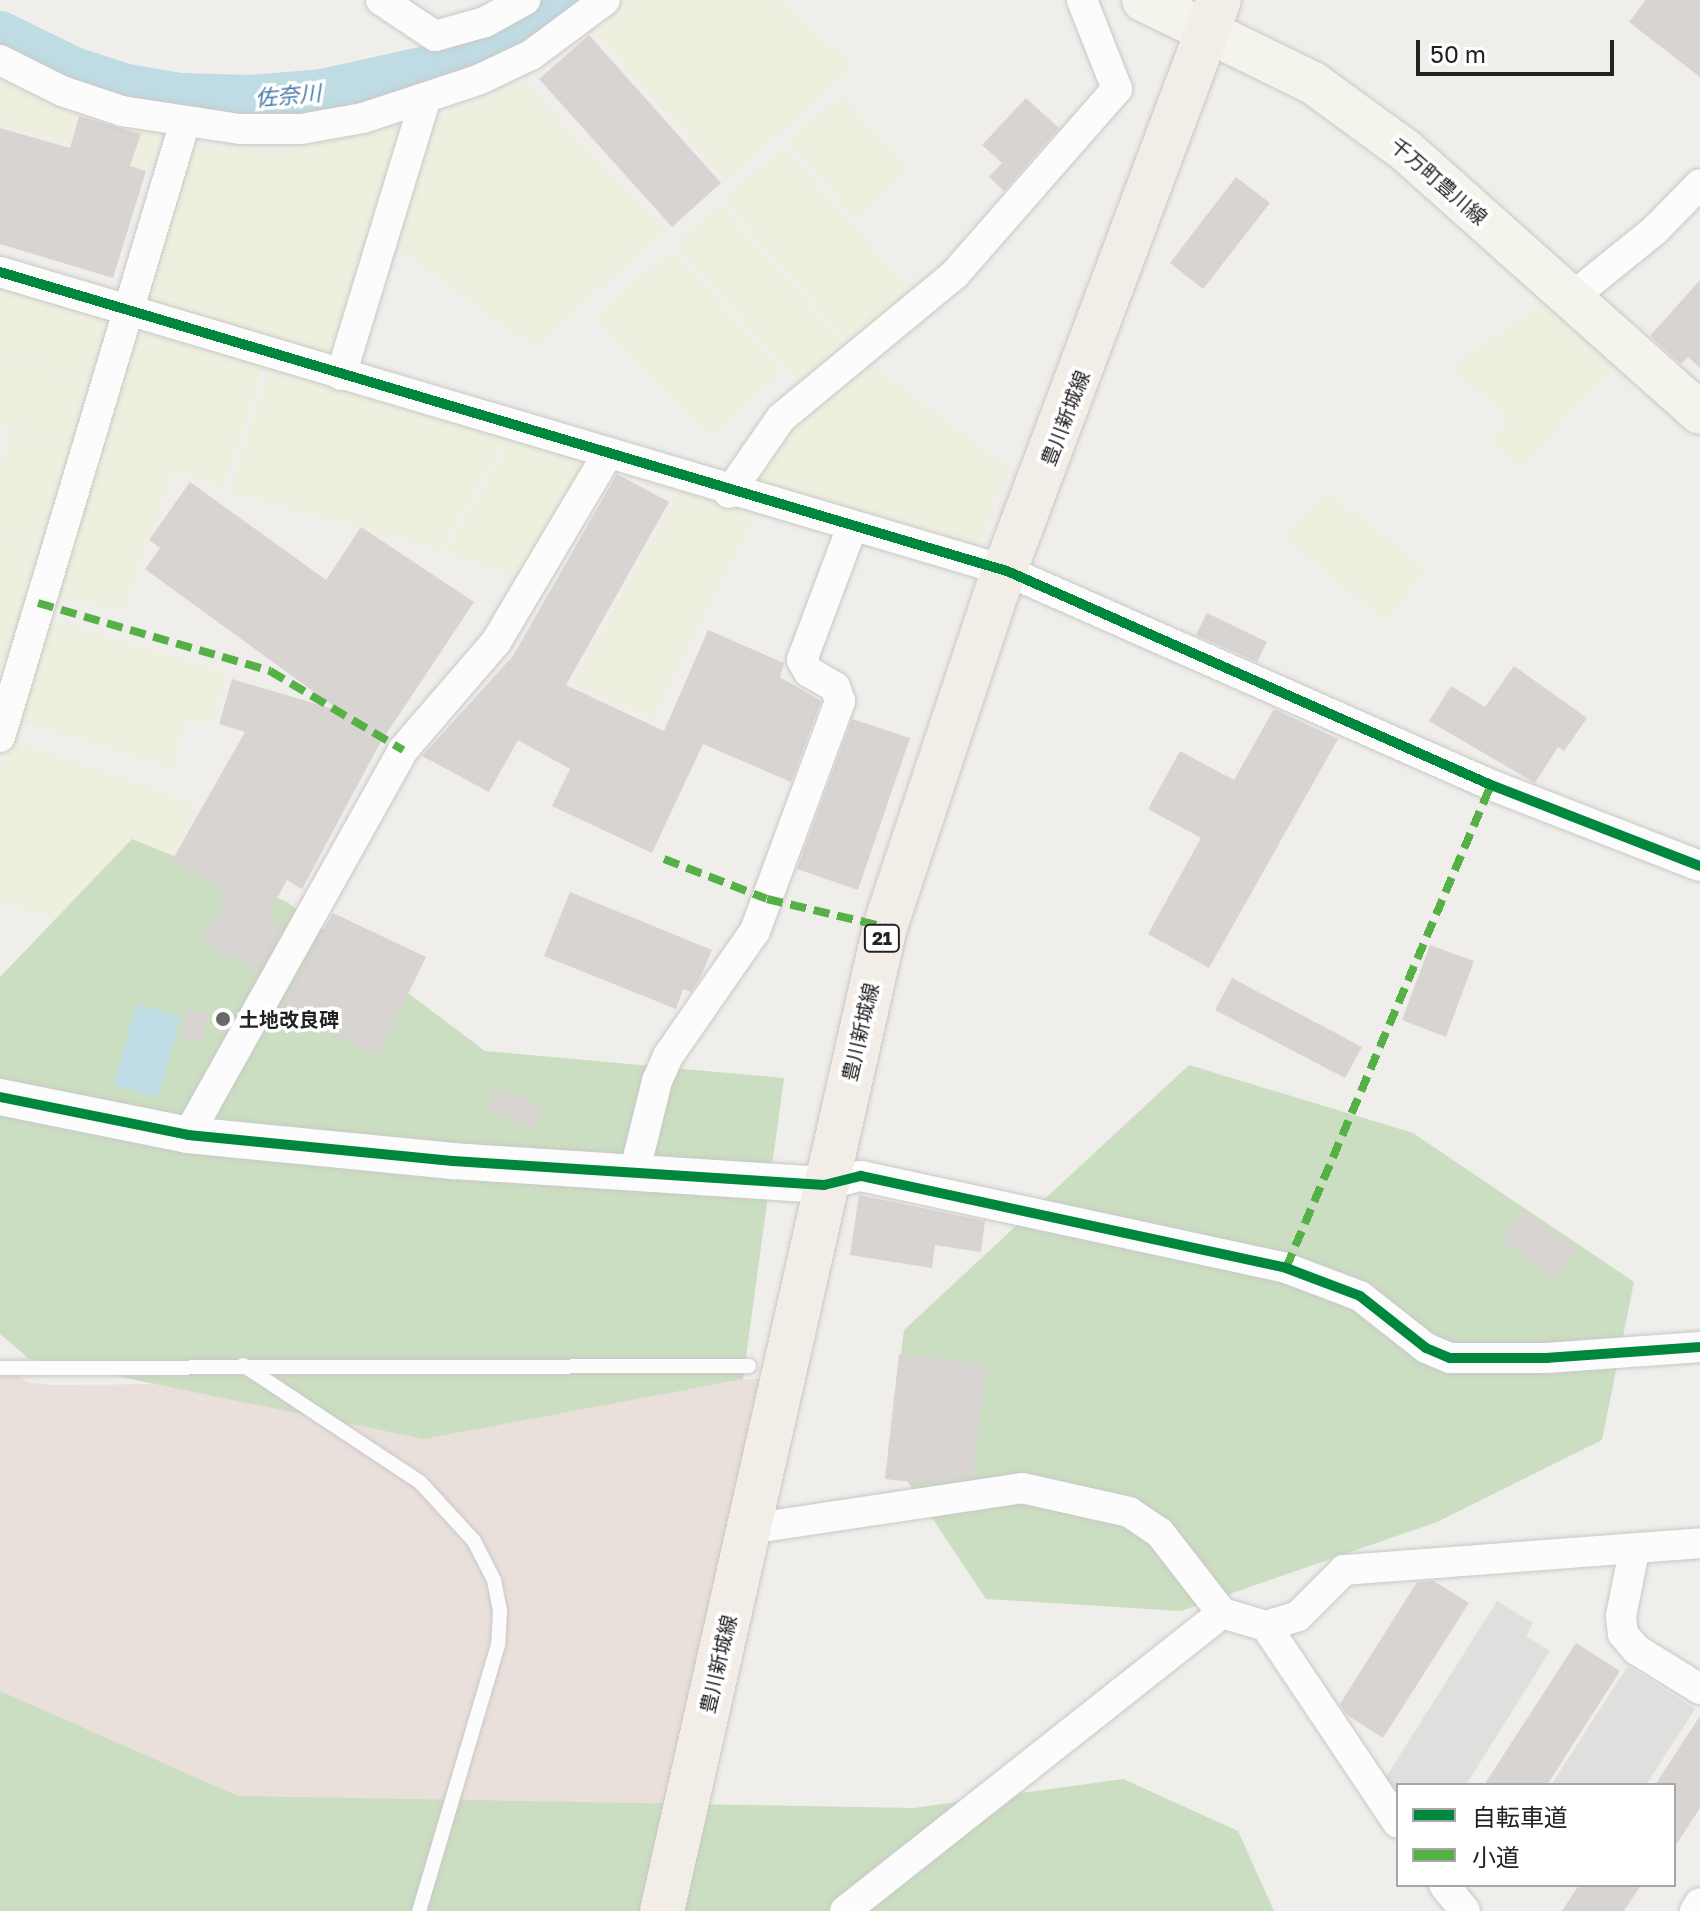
<!DOCTYPE html>
<html>
<head>
<meta charset="utf-8">
<style>
	body { margin:0 }
	#map { position:relative; width:1700px; height:1911px; overflow:hidden; background:#f0eeeb; font-family:"Golos Text","Noto Sans JP",sans-serif }
	div>[style] { position:absolute }
	[style*='--x'] { left:calc(var(--x)*1px); top:calc(var(--y)*1px); width:calc(var(--w)*1px); rotate:calc(var(--a)*1deg) }
	.military>* { inset:0; background:#eae0db }
	.farmland>* { inset:0; background:#efefdf }
	.forest>* { inset:0; background:#cbdec1 }
	.parking>* { inset:0; background:#e0dfde }
	.water>* { inset:0; background:#bfdbe3 }
	.river>* { height:48px; margin:-24px; padding:0 24px; transform-origin:24px; border-radius:24px; background:#bfdbe3 }
	.building>* { inset:0; background:#d7d4d2 }
	.roads { filter:drop-shadow(0 0 2px #c9c8c7) drop-shadow(0 0 2px #c9c8c7) }
	.service>* { height:14px; margin:-7px; padding:0 7px; transform-origin:7px; border-radius:7px; background:#fdfcfc }
	.minor>* { height:30px; margin:-15px; padding:0 15px; transform-origin:15px; border-radius:15px; background:#fdfcfc }
	.tertiary>* { height:36px; margin:-18px; padding:0 18px; transform-origin:18px; border-radius:18px; background:#fdfcfc }
	.secondary>* { height:42px; margin:-21px; padding:0 21px; transform-origin:21px; border-radius:21px; background:#f4f4ed }
	.primary>* { height:44px; margin:-22px; padding:0 22px; transform-origin:22px; border-radius:22px; background:#f3ede7 }
	.quiet>* { height:8px; margin-top:-4px; transform-origin:0; background:repeating-linear-gradient(90deg,#55b145 0 16px,transparent 0 24px) }
	.cycleway>* { height:10px; margin:-5px; padding:0 5px; transform-origin:5px; border-radius:5px; background:#00873e }
	.dots>* { width:22px; height:22px; translate:-50% -50%; box-sizing:border-box; border:4px solid #fff; border-radius:50% }
	span { translate:-50% -50%; white-space:nowrap; text-align:center; line-height:1.15; -webkit-text-stroke:7px #fff; paint-order:stroke }
	.shield-label span { padding:2px 6px; background:#fff; border:2px solid; border-radius:6px; -webkit-text-stroke-width:0 }
	.shield-label { font-size:18px; color:#222; font-weight:700 }
	.street-label { font-size:20px; color:#222 }
	.poi-label { font-size:20px; color:#222; font-weight:700 }
	.left { translate:0 -50%; text-align:left }
	.water-label { font-size:22px; color:#4a7aab; font-style:italic }
	.legend { position:absolute; left:1396px; top:1783px; width:280px; height:104px; box-sizing:border-box; background:#fff; border:2px solid #a7a7a7; margin:0; padding:10px 14px; list-style:none; font-size:24px; color:#222 }
	.legend li { display:flex; align-items:center; gap:16px; height:40px }
	.legend b { width:40px; border:2px solid #a7a7a7 }
	.scale { position:absolute; left:1416px; top:40px; width:198px; height:36px; box-sizing:border-box; border:4px solid #222; border-top:0; padding-left:10px; font-size:24px; line-height:28px; white-space:nowrap; color:#222; -webkit-text-stroke:6px #fff; paint-order:stroke }
</style>
</head>
<body>
<div id="map">
	<div class="military">
		<div style="clip-path:polygon(0 1359px,27px 1382px,52px 1385px,766px 1379px,646px 1911px,0 1911px)"></div>
	</div>
	<div class="farmland">
		<div style="clip-path:polygon(633px 0,777px 0,854px 66px,727px 181px,597px 35px)"></div>
		<div style="clip-path:polygon(0 79px,70px 108px,165px 133px,154px 170px,0 124px)"></div>
		<div style="clip-path:polygon(524px 81px,664px 230px,535px 349px,394px 244px,438px 118px)"></div>
		<div style="clip-path:polygon(841px 95px,908px 167px,856px 219px,788px 142px)"></div>
		<div style="clip-path:polygon(409px 124px,339px 358px,146px 299px,192px 145px,280px 151px)"></div>
		<div style="clip-path:polygon(784px 146px,912px 293px,848px 342px,723px 200px)"></div>
		<div style="clip-path:polygon(719px 204px,845px 344px,798px 383px,675px 243px)"></div>
		<div style="clip-path:polygon(672px 249px,782px 372px,709px 438px,595px 317px)"></div>
		<div style="clip-path:polygon(0 281px,111px 314px,91px 380px,0 353px)"></div>
		<div style="clip-path:polygon(1542px 303px,1615px 366px,1521px 467px,1490px 442px,1508px 419px,1454px 369px,1473px 350px)"></div>
		<div style="clip-path:polygon(147px 331px,264px 366px,223px 487px,172px 472px,124px 611px,53px 593px,131px 339px)"></div>
		<div style="clip-path:polygon(0 356px,91px 382px,71px 446px,0 425px)"></div>
		<div style="clip-path:polygon(864px 359px,1009px 468px,975px 552px,759px 490px,751px 478px,777px 438px)"></div>
		<div style="clip-path:polygon(269px 370px,507px 438px,439px 550px,228px 491px)"></div>
		<div style="clip-path:polygon(11px 430px,71px 448px,42px 547px,0 535px,0 467px)"></div>
		<div style="clip-path:polygon(512px 439px,589px 462px,520px 576px,444px 553px)"></div>
		<div style="clip-path:polygon(681px 489px,757px 514px,653px 719px,573px 684px)"></div>
		<div style="clip-path:polygon(1327px 491px,1427px 570px,1386px 622px,1284px 537px)"></div>
		<div style="clip-path:polygon(0 537px,41px 549px,3px 675px,0 674px)"></div>
		<div style="clip-path:polygon(49px 619px,228px 673px,210px 725px,186px 720px,173px 768px,21px 721px)"></div>
		<div style="clip-path:polygon(10px 739px,197px 804px,136px 941px,0 903px,0 773px)"></div>
	</div>
	<div class="forest">
		<div style="clip-path:polygon(132px 839px,287px 902px,485px 1051px,784px 1078px,743px 1379px,424px 1439px,28px 1358px,0 1334px,0 977px)"></div>
		<div style="clip-path:polygon(1189px 1065px,1413px 1133px,1634px 1282px,1602px 1440px,1437px 1522px,1181px 1611px,986px 1599px,888px 1452px,904px 1330px)"></div>
		<div style="clip-path:polygon(0 1691px,238px 1796px,914px 1808px,1123px 1779px,1238px 1831px,1274px 1911px,0 1911px)"></div>
	</div>
	<div class="parking">
		<div style="clip-path:polygon(1497px 1601px,1533px 1623px,1526px 1636px,1550px 1651px,1466px 1785px,1398px 1785px,1398px 1796px,1381px 1785px)"></div>
		<div style="clip-path:polygon(1628px 1666px,1695px 1709px,1646px 1785px,1551px 1785px)"></div>
	</div>
	<div class="water">
		<div style="clip-path:polygon(136px 1004px,181px 1016px,158px 1097px,114px 1085px)"></div>
	</div>
	<div class="river">
		<div style="--x:0;--y:35;--w:79;--a:26.2"></div>
		<div style="--x:71;--y:70;--w:58;--a:18.1"></div>
		<div style="--x:126;--y:88;--w:54;--a:9.6"></div>
		<div style="--x:179;--y:97;--w:70;--a:1.6"></div>
		<div style="--x:249;--y:99;--w:74;--a:-4.6"></div>
		<div style="--x:323;--y:93;--w:120;--a:-12.5"></div>
		<div style="--x:440;--y:67;--w:90;--a:-22.3"></div>
		<div style="--x:523;--y:33;--w:56;--a:-36.3"></div>
	</div>
	<div class="building">
		<div style="clip-path:polygon(1646px 0,1700px 0,1700px 77px,1629px 22px)"></div>
		<div style="clip-path:polygon(589px 35px,721px 183px,672px 227px,539px 79px)"></div>
		<div style="clip-path:polygon(1026px 98px,1059px 128px,1004px 191px,989px 177px,1002px 163px,982px 145px)"></div>
		<div style="clip-path:polygon(79px 116px,141px 134px,130px 166px,146px 171px,113px 278px,0 244px,0 128px,70px 148px)"></div>
		<div style="clip-path:polygon(1236px 177px,1270px 203px,1203px 289px,1170px 263px)"></div>
		<div style="clip-path:polygon(1700px 280px,1700px 368px,1688px 357px,1681px 364px,1650px 336px)"></div>
		<div style="clip-path:polygon(617px 474px,669px 502px,566px 685px,664px 731px,708px 630px,784px 663px,780px 677px,821px 701px,791px 782px,703px 744px,652px 853px,552px 806px,570px 769px,518px 740px,489px 792px,422px 756px,513px 656px)"></div>
		<div style="clip-path:polygon(190px 482px,326px 580px,361px 527px,474px 602px,379px 745px,302px 889px,287px 880px,267px 917px,284px 926px,259px 972px,202px 943px,228px 892px,171px 862px,245px 732px,219px 724px,232px 679px,340px 711px,145px 569px,160px 548px,149px 540px)"></div>
		<div style="clip-path:polygon(1207px 613px,1267px 642px,1257px 662px,1196px 635px)"></div>
		<div style="clip-path:polygon(1514px 666px,1587px 718px,1564px 751px,1558px 747px,1535px 783px,1429px 721px,1451px 686px,1485px 707px)"></div>
		<div style="clip-path:polygon(1274px 709px,1338px 739px,1209px 968px,1148px 934px,1201px 838px,1148px 809px,1180px 751px,1234px 780px)"></div>
		<div style="clip-path:polygon(852px 719px,910px 738px,858px 890px,797px 869px)"></div>
		<div style="clip-path:polygon(570px 892px,712px 950px,701px 976px,691px 992px,683px 989px,676px 1009px,544px 956px)"></div>
		<div style="clip-path:polygon(333px 913px,426px 957px,378px 1056px,279px 1009px)"></div>
		<div style="clip-path:polygon(1430px 945px,1474px 961px,1446px 1037px,1402px 1020px)"></div>
		<div style="clip-path:polygon(1232px 978px,1362px 1047px,1345px 1078px,1215px 1010px)"></div>
		<div style="clip-path:polygon(189px 1008px,209px 1014px,200px 1044px,180px 1038px)"></div>
		<div style="clip-path:polygon(497px 1088px,543px 1107px,533px 1130px,487px 1110px)"></div>
		<div style="clip-path:polygon(859px 1195px,985px 1221px,981px 1252px,935px 1245px,932px 1268px,850px 1255px)"></div>
		<div style="clip-path:polygon(1522px 1210px,1577px 1249px,1556px 1279px,1501px 1240px)"></div>
		<div style="clip-path:polygon(899px 1354px,986px 1364px,973px 1477px,930px 1484px,885px 1479px)"></div>
		<div style="clip-path:polygon(1434px 1581px,1469px 1603px,1383px 1738px,1347px 1715px,1340px 1704px,1417px 1582px)"></div>
		<div style="clip-path:polygon(1576px 1643px,1620px 1671px,1547px 1785px,1484px 1785px)"></div>
		<div style="clip-path:polygon(1700px 1716px,1700px 1808px,1674px 1848px,1674px 1785px,1655px 1785px)"></div>
		<div style="clip-path:polygon(1579px 1885px,1641px 1885px,1624px 1911px,1562px 1911px)"></div>
	</div>
	<div class="roads">
		<div class="service">
			<div style="--x:243;--y:1365;--w:212;--a:33.5"></div>
			<div style="--x:420;--y:1482;--w:80;--a:47.5"></div>
			<div style="--x:474;--y:1541;--w:44;--a:62.9"></div>
			<div style="--x:494;--y:1580;--w:32;--a:79"></div>
			<div style="--x:500;--y:1611;--w:34;--a:93"></div>
			<div style="--x:498;--y:1645;--w:277;--a:106.5"></div>
			<div style="--x:0;--y:1368;--w:749;--a:-0.15"></div>
		</div>
		<div class="minor">
			<div style="--x:381;--y:0;--w:65;--a:33.7"></div>
			<div style="--x:435;--y:36;--w:52;--a:-15.6"></div>
			<div style="--x:485;--y:22;--w:46;--a:-28.8"></div>
			<div style="--x:0;--y:60;--w:69;--a:26.6"></div>
			<div style="--x:62;--y:91;--w:63;--a:18.4"></div>
			<div style="--x:122;--y:111;--w:119;--a:8.7"></div>
			<div style="--x:240;--y:129;--w:61;--a:0"></div>
			<div style="--x:301;--y:129;--w:63;--a:-10.1"></div>
			<div style="--x:363;--y:118;--w:121;--a:-18.3"></div>
			<div style="--x:478;--y:80;--w:59;--a:-25.3"></div>
			<div style="--x:531;--y:55;--w:92;--a:-36.6"></div>
			<div style="--x:0;--y:272;--w:1050;--a:16.54"></div>
			<div style="--x:1007;--y:571;--w:529;--a:23.85"></div>
			<div style="--x:1491;--y:785;--w:224;--a:21.2"></div>
			<div style="--x:1571;--y:298;--w:108;--a:-39"></div>
			<div style="--x:1655;--y:230;--w:64;--a:-45.6"></div>
			<div style="--x:341;--y:375;--w:288;--a:-73"></div>
			<div style="--x:729;--y:493;--w:91;--a:-55.3"></div>
			<div style="--x:781;--y:418;--w:226;--a:-39.6"></div>
			<div style="--x:955;--y:274;--w:246;--a:-48.8"></div>
			<div style="--x:1117;--y:89;--w:96;--a:-111.5"></div>
			<div style="--x:0;--y:737;--w:642;--a:-73.26"></div>
			<div style="--x:188;--y:1135;--w:441;--a:-60.8"></div>
			<div style="--x:403;--y:750;--w:143;--a:-49.3"></div>
			<div style="--x:496;--y:642;--w:217;--a:-59.3"></div>
			<div style="--x:635;--y:1170;--w:92;--a:-76.1"></div>
			<div style="--x:657;--y:1081;--w:27;--a:-66"></div>
			<div style="--x:668;--y:1056;--w:152;--a:-55.2"></div>
			<div style="--x:755;--y:931;--w:245;--a:-69.7"></div>
			<div style="--x:840;--y:701;--w:15;--a:-110"></div>
			<div style="--x:835;--y:687;--w:30;--a:-150"></div>
			<div style="--x:809;--y:672;--w:14;--a:-120"></div>
			<div style="--x:802;--y:660;--w:142;--a:-69.4"></div>
			<div style="--x:824;--y:1185;--w:38;--a:-14"></div>
			<div style="--x:861;--y:1176;--w:435;--a:12.2"></div>
			<div style="--x:1286;--y:1268;--w:79;--a:20.7"></div>
			<div style="--x:1360;--y:1296;--w:84;--a:38.2"></div>
			<div style="--x:1426;--y:1348;--w:26;--a:23"></div>
			<div style="--x:1450;--y:1358;--w:97;--a:0"></div>
			<div style="--x:1547;--y:1358;--w:153;--a:-4.1"></div>
			<div style="--x:749;--y:1529;--w:276;--a:-8.5"></div>
			<div style="--x:1022;--y:1488;--w:110;--a:12.6"></div>
			<div style="--x:1129;--y:1512;--w:37;--a:34"></div>
			<div style="--x:1160;--y:1533;--w:101;--a:52.2"></div>
			<div style="--x:1222;--y:1613;--w:46;--a:16.5"></div>
			<div style="--x:1266;--y:1626;--w:34;--a:-17"></div>
			<div style="--x:1298;--y:1616;--w:65;--a:-45"></div>
			<div style="--x:1344;--y:1570;--w:357;--a:-4.3"></div>
			<div style="--x:1634;--y:1551;--w:66;--a:101.3"></div>
			<div style="--x:1621;--y:1616;--w:18;--a:84"></div>
			<div style="--x:1623;--y:1634;--w:21;--a:49"></div>
			<div style="--x:1637;--y:1650;--w:74;--a:31.8"></div>
			<div style="--x:1266;--y:1626;--w:237;--a:56.2"></div>
			<div style="--x:1444;--y:1885;--w:33;--a:51"></div>
			<div style="--x:845;--y:1911;--w:481;--a:-38.3"></div>
			<div style="--x:1695;--y:1911;--w:9;--a:-58"></div>
		</div>
		<div class="tertiary">
			<div style="--x:0;--y:1097;--w:192;--a:11.4"></div>
			<div style="--x:188;--y:1135;--w:266;--a:5.6"></div>
			<div style="--x:453;--y:1161;--w:372;--a:3.7"></div>
		</div>
		<div class="secondary">
			<div style="--x:1143;--y:0;--w:189;--a:26"></div>
			<div style="--x:1313;--y:83;--w:114;--a:36.1"></div>
			<div style="--x:1405;--y:150;--w:395;--a:41.7"></div>
		</div>
		<div class="primary">
			<div style="--x:662;--y:1911;--w:1009;--a:-77.23"></div>
			<div style="--x:885;--y:927;--w:354;--a:-71.6"></div>
			<div style="--x:997;--y:591;--w:631;--a:-69.41"></div>
		</div>
	</div>
	<div class="quiet">
		<div style="--x:38;--y:603;--w:242;--a:16.3"></div>
		<div style="--x:270;--y:671;--w:155;--a:30.7"></div>
		<div style="--x:664;--y:859;--w:110;--a:21.2"></div>
		<div style="--x:767;--y:899;--w:121;--a:13.3"></div>
		<div style="--x:1286;--y:1268;--w:525;--a:-67"></div>
	</div>
	<div class="cycleway">
		<div style="--x:0;--y:272;--w:1050;--a:16.54"></div>
		<div style="--x:1007;--y:571;--w:529;--a:23.85"></div>
		<div style="--x:1491;--y:785;--w:224;--a:21.2"></div>
		<div style="--x:0;--y:1097;--w:192;--a:11.4"></div>
		<div style="--x:188;--y:1135;--w:266;--a:5.6"></div>
		<div style="--x:453;--y:1161;--w:372;--a:3.7"></div>
		<div style="--x:824;--y:1185;--w:38;--a:-14"></div>
		<div style="--x:861;--y:1176;--w:435;--a:12.2"></div>
		<div style="--x:1286;--y:1268;--w:79;--a:20.7"></div>
		<div style="--x:1360;--y:1296;--w:84;--a:38.2"></div>
		<div style="--x:1426;--y:1348;--w:26;--a:23"></div>
		<div style="--x:1450;--y:1358;--w:97;--a:0"></div>
		<div style="--x:1547;--y:1358;--w:153;--a:-4.1"></div>
	</div>
	<div class="dots">
		<div style="left:223px;top:1019px;background:#6a6968"></div>
	</div>
	<div class="shield-label">
		<span style="left:882px;top:938px">21</span>
	</div>
	<div class="street-label">
		<span style="left:1439px;top:181px;rotate:41deg">千万町豊川線</span>
		<span style="left:1065px;top:418px;rotate:-69deg">豊川新城線</span>
		<span style="left:860px;top:1032px;rotate:-77deg">豊川新城線</span>
		<span style="left:718px;top:1664px;rotate:-77deg">豊川新城線</span>
	</div>
	<div class="poi-label">
		<span class="left" style="left:239px;top:1019px">土地改良碑</span>
	</div>
	<div class="water-label">
		<span style="left:288px;top:95px;rotate:-5deg">佐奈川</span>
	</div>
	<ul class="legend">
	<li><b style="height:10px;background:#00873e"></b>自転車道</li>
	<li><b style="height:10px;background:#55b145"></b>小道</li>
	</ul>
	<div class="scale">50 m</div>
</div>
</body>
</html>
